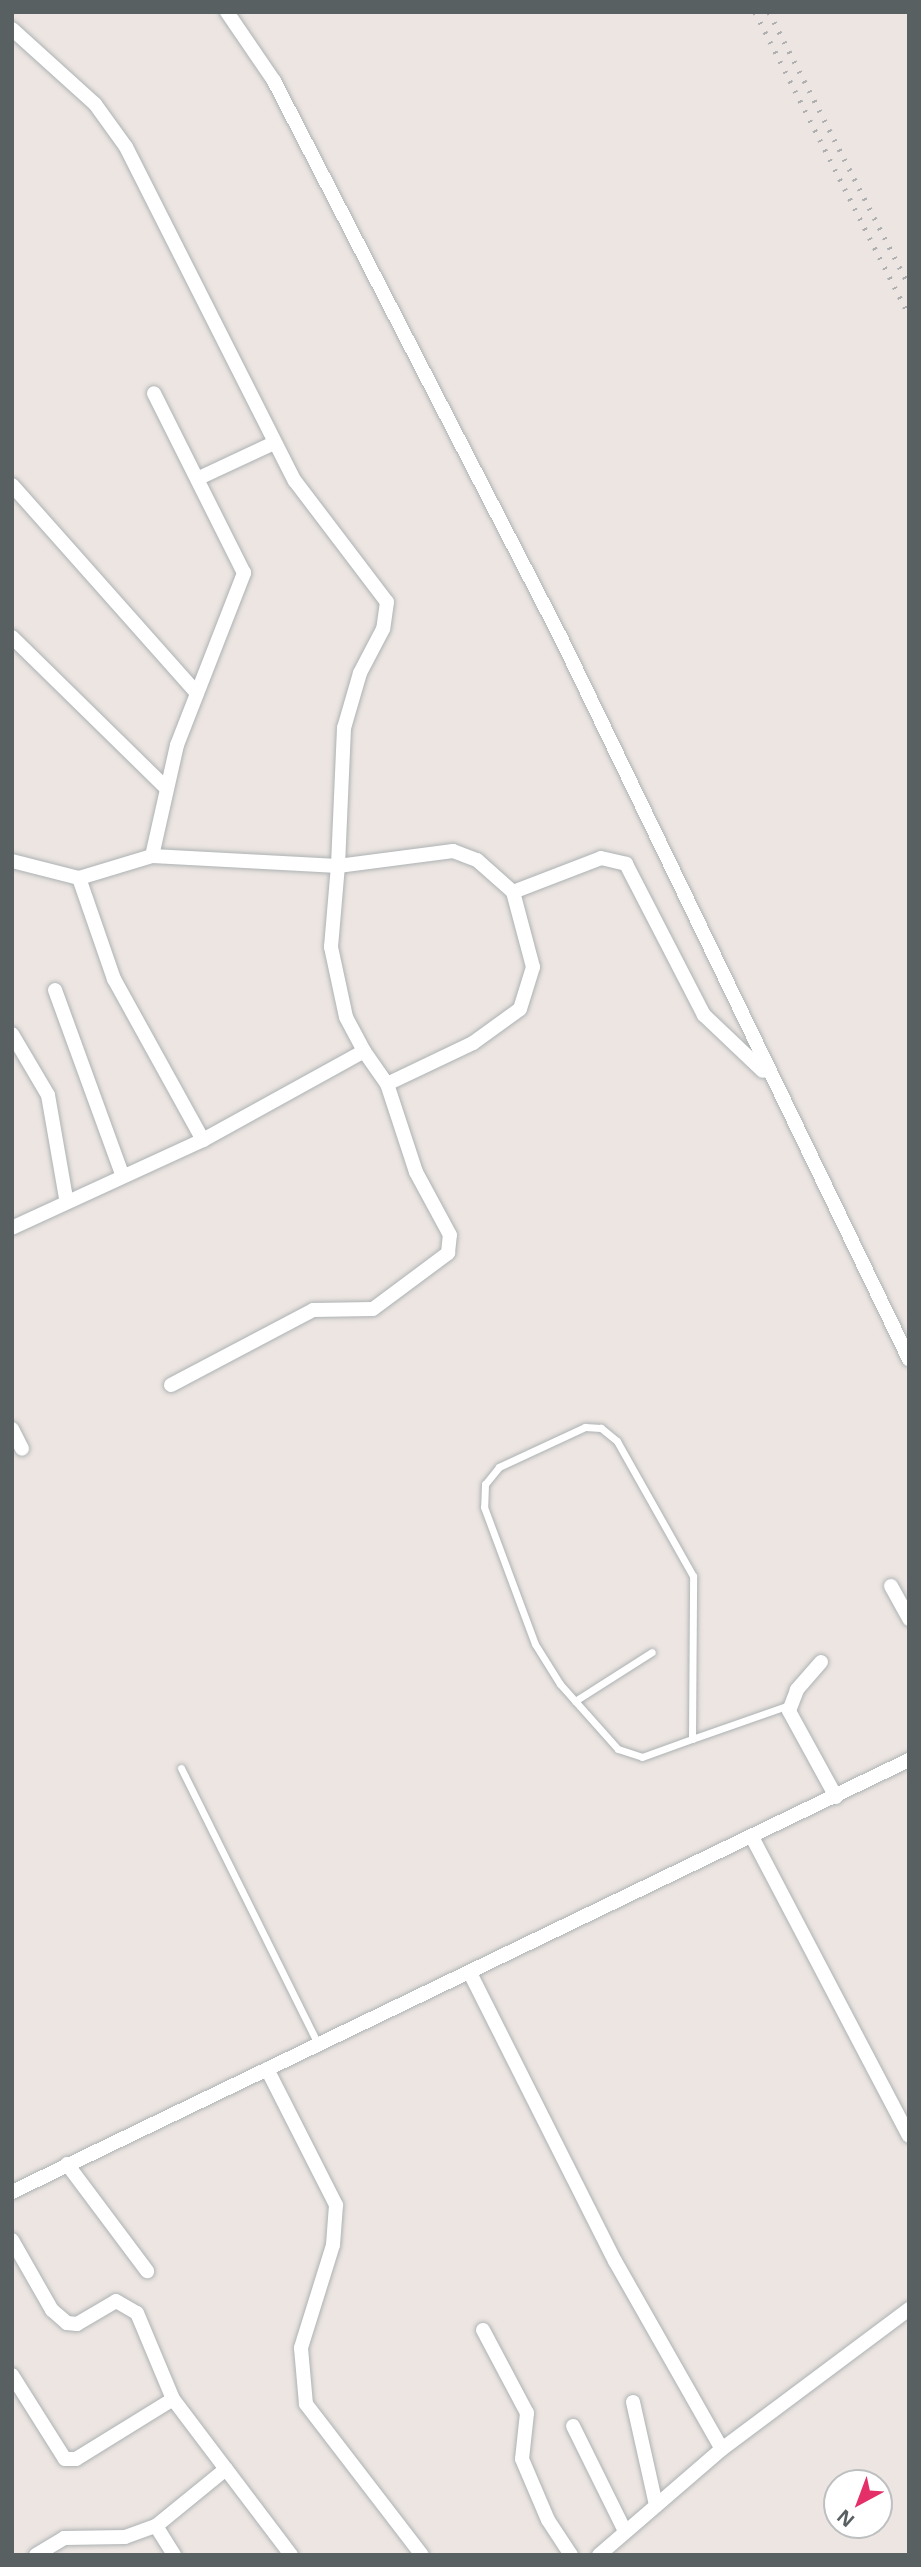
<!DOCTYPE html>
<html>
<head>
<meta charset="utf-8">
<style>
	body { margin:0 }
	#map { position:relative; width:921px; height:2567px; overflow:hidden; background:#ece5e1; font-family:"Noto Sans",sans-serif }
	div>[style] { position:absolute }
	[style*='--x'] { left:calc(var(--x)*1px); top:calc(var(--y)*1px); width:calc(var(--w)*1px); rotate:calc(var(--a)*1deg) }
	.roads { filter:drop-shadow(0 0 2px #adb2b4) drop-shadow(0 0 2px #adb2b4) }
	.lane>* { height:7px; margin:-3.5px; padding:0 3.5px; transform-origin:3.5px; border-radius:3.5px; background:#fff }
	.street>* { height:14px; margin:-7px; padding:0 7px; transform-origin:7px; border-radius:7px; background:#fff }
	.rail>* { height:5px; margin-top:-2.5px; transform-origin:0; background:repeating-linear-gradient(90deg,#aeafb0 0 2px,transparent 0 11px) }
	span { translate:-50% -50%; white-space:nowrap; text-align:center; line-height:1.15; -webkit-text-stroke:5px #fff; paint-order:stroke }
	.frame { position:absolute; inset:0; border:14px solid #596062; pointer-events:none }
	.north { position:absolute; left:823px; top:2469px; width:70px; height:70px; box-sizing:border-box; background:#fff; border:2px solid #bdbfc0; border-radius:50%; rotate:221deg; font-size:19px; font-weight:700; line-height:28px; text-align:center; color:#596062 }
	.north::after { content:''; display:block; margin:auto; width:24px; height:32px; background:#e42f68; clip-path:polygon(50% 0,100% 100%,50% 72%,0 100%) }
</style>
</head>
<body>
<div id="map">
	<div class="roads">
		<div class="lane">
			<div style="--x:575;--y:1701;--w:91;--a:-32.5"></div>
			<div style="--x:692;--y:1739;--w:163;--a:-89.6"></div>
			<div style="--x:693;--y:1576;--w:155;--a:-119.4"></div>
			<div style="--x:617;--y:1441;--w:21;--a:-141"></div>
			<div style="--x:601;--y:1428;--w:16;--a:-176"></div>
			<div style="--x:585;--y:1427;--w:95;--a:155.1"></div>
			<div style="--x:499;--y:1467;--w:22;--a:129"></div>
			<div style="--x:485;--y:1484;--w:23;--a:92"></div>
			<div style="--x:484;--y:1507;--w:146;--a:69.6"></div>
			<div style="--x:535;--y:1644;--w:47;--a:58"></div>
			<div style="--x:560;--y:1684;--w:87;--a:48.3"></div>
			<div style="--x:618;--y:1749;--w:25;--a:18"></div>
			<div style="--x:642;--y:1757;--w:53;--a:-19.8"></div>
			<div style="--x:692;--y:1739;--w:103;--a:-19.3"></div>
			<div style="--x:181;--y:1768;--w:308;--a:63.6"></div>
		</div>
		<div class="street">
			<div style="--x:227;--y:12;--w:83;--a:55.7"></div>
			<div style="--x:274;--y:81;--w:627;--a:62.74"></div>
			<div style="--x:561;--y:638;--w:801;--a:64.24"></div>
			<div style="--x:12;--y:29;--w:112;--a:42.1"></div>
			<div style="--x:95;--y:104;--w:53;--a:54.2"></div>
			<div style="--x:126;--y:147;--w:374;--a:63.2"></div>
			<div style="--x:295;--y:481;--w:152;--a:52.8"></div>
			<div style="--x:387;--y:602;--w:27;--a:98"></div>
			<div style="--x:383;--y:629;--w:50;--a:117.6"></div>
			<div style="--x:360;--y:673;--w:57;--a:106.2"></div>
			<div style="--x:344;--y:728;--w:138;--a:92.5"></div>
			<div style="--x:338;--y:866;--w:186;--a:-176.9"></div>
			<div style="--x:152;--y:856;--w:76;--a:163.2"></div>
			<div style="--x:199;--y:478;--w:83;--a:-25"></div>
			<div style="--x:12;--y:485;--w:276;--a:48.4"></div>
			<div style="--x:12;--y:637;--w:216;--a:44.4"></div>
			<div style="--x:152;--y:856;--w:114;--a:-77.3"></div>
			<div style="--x:177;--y:745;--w:185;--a:-68.7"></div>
			<div style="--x:244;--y:573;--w:201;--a:-116.6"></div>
			<div style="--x:12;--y:861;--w:69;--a:14.2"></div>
			<div style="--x:79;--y:878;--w:107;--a:70.9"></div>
			<div style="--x:114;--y:979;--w:184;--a:61.1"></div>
			<div style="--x:203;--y:1140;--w:210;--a:155.3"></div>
			<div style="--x:55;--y:990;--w:196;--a:70"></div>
			<div style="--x:12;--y:1034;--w:71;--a:59.5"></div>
			<div style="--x:48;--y:1095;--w:105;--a:80.1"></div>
			<div style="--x:387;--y:1084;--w:95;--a:-25.5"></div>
			<div style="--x:473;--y:1043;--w:58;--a:-35.9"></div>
			<div style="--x:520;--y:1009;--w:44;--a:-72.8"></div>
			<div style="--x:533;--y:967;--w:78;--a:-104.9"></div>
			<div style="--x:203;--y:1140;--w:184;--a:-28.9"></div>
			<div style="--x:364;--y:1051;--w:38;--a:-118"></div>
			<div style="--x:346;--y:1017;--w:72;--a:-102.1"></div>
			<div style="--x:331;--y:947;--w:81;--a:-85.1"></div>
			<div style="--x:338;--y:866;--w:116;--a:-7.4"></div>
			<div style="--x:453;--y:851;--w:26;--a:21"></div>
			<div style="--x:477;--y:860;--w:48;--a:41.6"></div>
			<div style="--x:513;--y:892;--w:94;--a:-21.1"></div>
			<div style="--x:601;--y:858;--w:26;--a:13"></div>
			<div style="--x:626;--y:864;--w:170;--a:62.7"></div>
			<div style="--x:704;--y:1015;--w:81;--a:43.5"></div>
			<div style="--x:171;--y:1385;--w:161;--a:-27.8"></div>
			<div style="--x:313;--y:1310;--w:60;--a:-1"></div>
			<div style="--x:373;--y:1309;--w:94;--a:-36.7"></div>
			<div style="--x:448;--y:1253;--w:18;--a:-84"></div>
			<div style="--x:450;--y:1235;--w:72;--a:-118.4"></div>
			<div style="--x:416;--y:1172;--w:93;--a:-108.2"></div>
			<div style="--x:387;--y:1084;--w:40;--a:-124.9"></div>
			<div style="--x:12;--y:1429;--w:22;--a:63"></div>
			<div style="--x:891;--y:1586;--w:38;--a:61"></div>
			<div style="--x:821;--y:1662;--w:37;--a:131"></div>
			<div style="--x:797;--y:1690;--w:22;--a:111"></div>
			<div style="--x:789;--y:1711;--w:98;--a:61.3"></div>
			<div style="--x:753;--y:1839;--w:335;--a:62.3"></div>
			<div style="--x:470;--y:1973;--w:322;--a:63.3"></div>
			<div style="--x:615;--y:2261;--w:216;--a:60.4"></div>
			<div style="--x:267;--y:2069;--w:153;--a:63.1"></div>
			<div style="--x:336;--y:2205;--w:40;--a:94.3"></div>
			<div style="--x:333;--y:2245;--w:108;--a:107.3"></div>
			<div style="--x:301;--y:2348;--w:56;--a:84.9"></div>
			<div style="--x:306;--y:2404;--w:190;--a:52.5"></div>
			<div style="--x:67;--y:2164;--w:134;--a:53.2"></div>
			<div style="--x:12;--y:2192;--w:996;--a:-25.72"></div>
			<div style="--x:12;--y:2240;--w:81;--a:60.3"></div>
			<div style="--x:52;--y:2310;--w:20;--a:41"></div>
			<div style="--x:67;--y:2323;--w:10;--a:6"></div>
			<div style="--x:77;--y:2324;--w:45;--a:-30.5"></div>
			<div style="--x:116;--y:2301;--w:24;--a:30"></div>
			<div style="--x:137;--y:2313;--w:93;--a:67.3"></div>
			<div style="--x:173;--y:2399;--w:88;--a:52.9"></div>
			<div style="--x:483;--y:2330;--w:94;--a:62.1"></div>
			<div style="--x:527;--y:2413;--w:46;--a:96.2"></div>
			<div style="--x:522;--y:2459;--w:66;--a:66.9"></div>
			<div style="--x:548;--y:2520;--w:42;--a:56.7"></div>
			<div style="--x:12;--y:2375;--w:99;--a:57.8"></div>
			<div style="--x:65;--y:2459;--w:11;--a:0"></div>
			<div style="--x:76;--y:2459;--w:114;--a:-31.7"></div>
			<div style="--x:633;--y:2402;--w:106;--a:77.4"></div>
			<div style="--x:573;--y:2426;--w:117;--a:63.7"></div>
			<div style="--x:156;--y:2526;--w:34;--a:58"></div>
			<div style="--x:36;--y:2555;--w:33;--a:-31"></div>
			<div style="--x:64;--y:2538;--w:61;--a:-0.9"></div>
			<div style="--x:125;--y:2537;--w:33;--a:-20"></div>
			<div style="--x:156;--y:2526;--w:90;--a:-39.2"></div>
			<div style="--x:226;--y:2469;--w:108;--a:52.9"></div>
			<div style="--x:599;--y:2555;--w:162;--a:-40.8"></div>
			<div style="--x:722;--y:2449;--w:234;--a:-36.8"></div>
		</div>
	</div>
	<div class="rail">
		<div style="--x:755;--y:12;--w:340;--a:63.1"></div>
		<div style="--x:769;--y:12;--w:308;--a:62.9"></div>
	</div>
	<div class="frame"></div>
	<div class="north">N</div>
</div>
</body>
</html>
